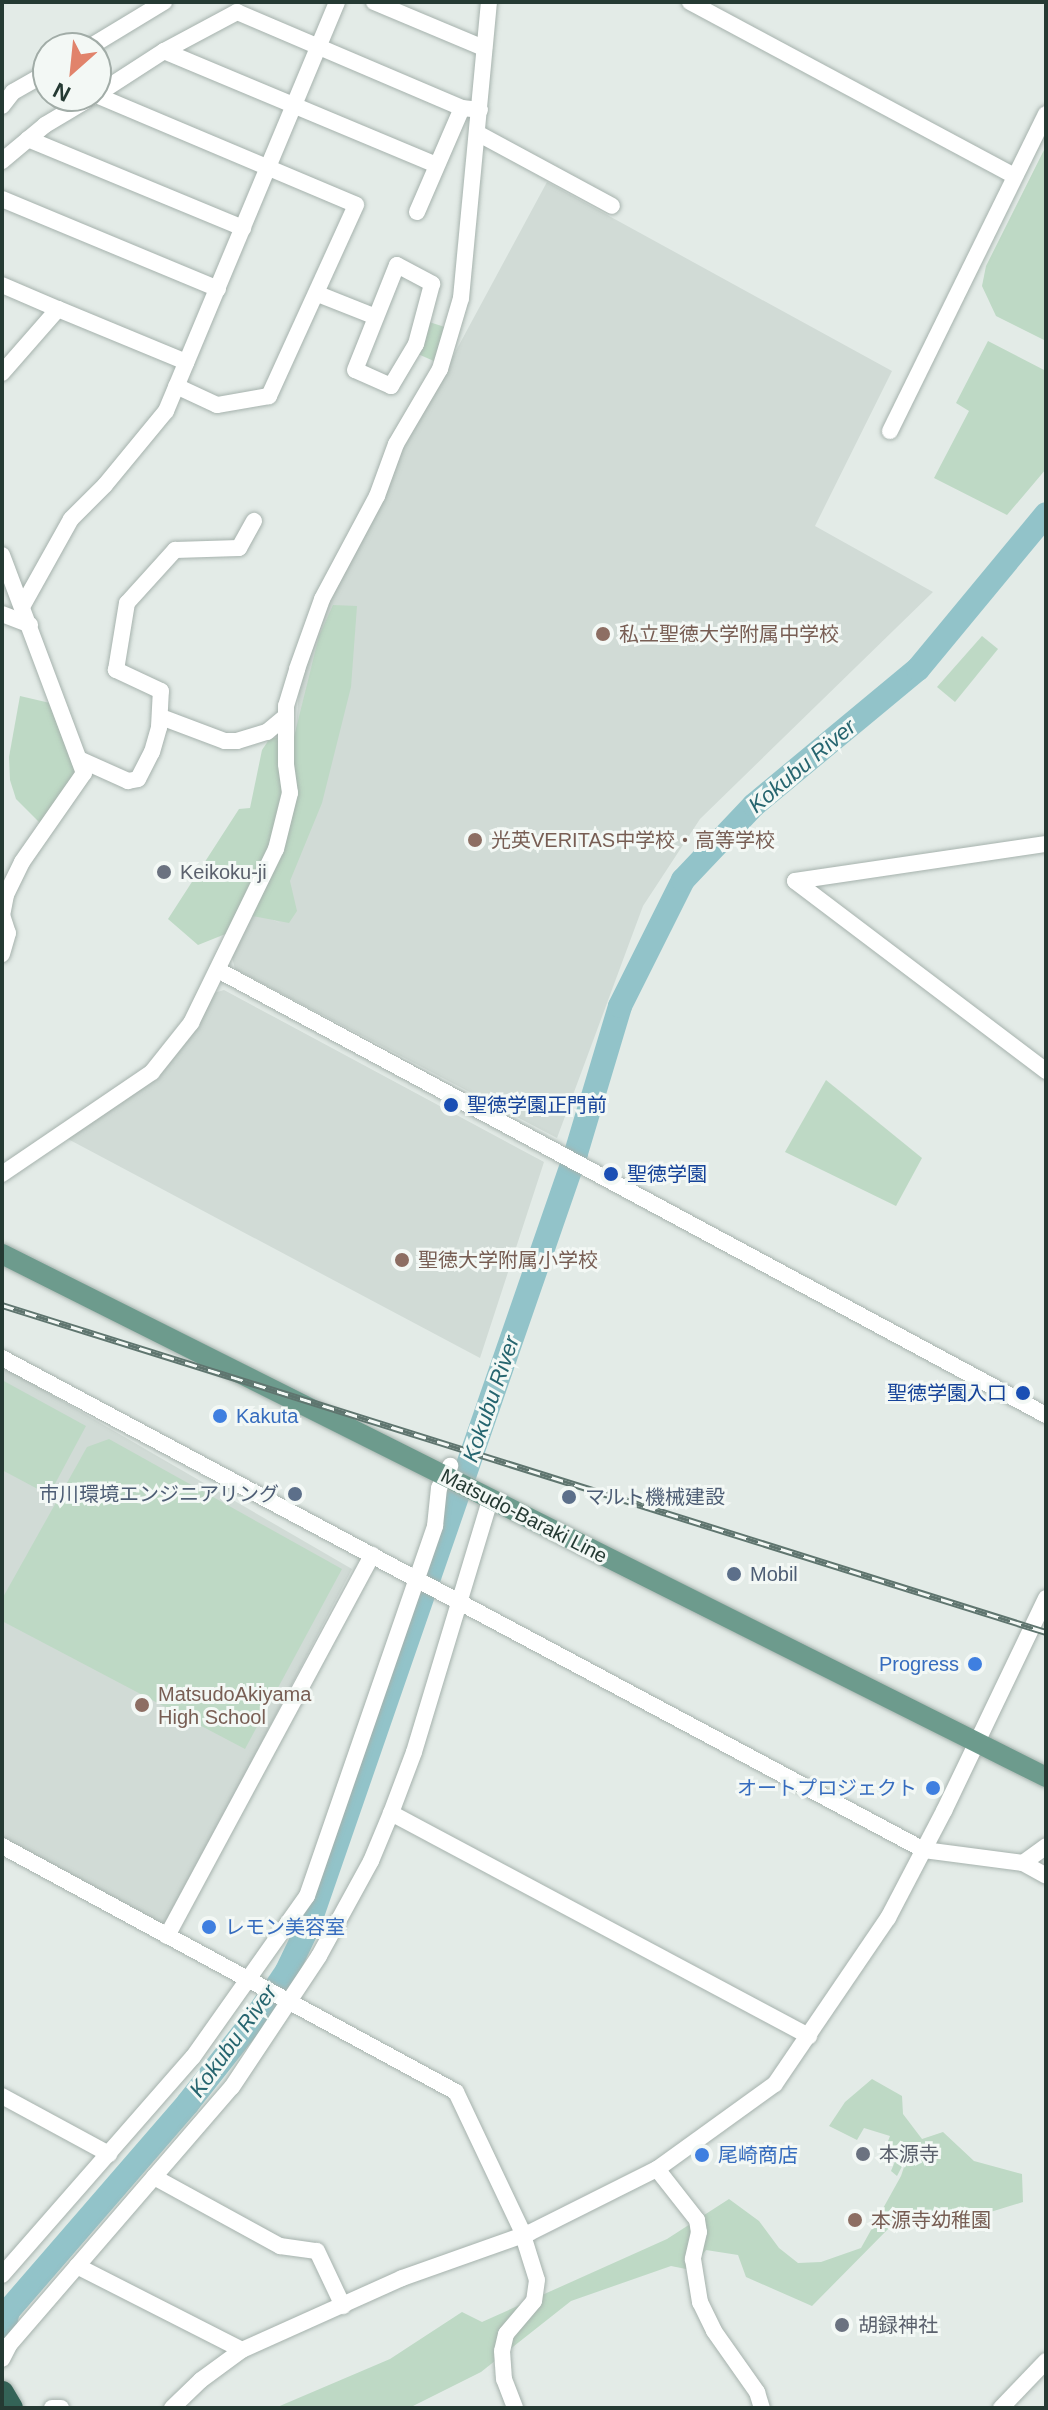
<!DOCTYPE html>
<html>
<head>
<meta charset="utf-8">
<style>
	body { margin:0 }
	#map { position:relative; width:1048px; height:2410px; overflow:hidden; background:#e3ebe7; font-family:Helvetica,"Noto Sans JP",sans-serif }
	div>[style] { position:absolute }
	[style*='--x'] { left:calc(var(--x)*1px); top:calc(var(--y)*1px); width:calc(var(--w)*1px); rotate:calc(var(--a)*1deg) }
	.built>* { inset:0; background:#d1dbd6 }
	.green>* { inset:0; background:#bed9c5 }
	.river>* { height:24px; margin:-12px; padding:0 12px; transform-origin:12px; border-radius:12px; background:#92c3c9 }
	.roads { filter:drop-shadow(0 0 2px #a6b2ad) drop-shadow(0 0 2px #a6b2ad) }
	.minor>* { height:16px; margin:-8px; padding:0 8px; transform-origin:8px; border-radius:8px; background:#fff }
	.major>* { height:20px; margin:-10px; padding:0 10px; transform-origin:10px; border-radius:10px; background:#6d9b8d }
	.highway>* { height:24px; margin:-12px; padding:0 12px; transform-origin:12px; border-radius:12px; background:#346357 }
	.rail>* { height:7px; margin-top:-3.5px; transform-origin:0; background:repeating-linear-gradient(90deg,#f3f8f5 0 12px,#5f756f 0 24px); box-sizing:border-box; border-block:2px solid #5f756f }
	.dots>* { width:22px; height:22px; translate:-50% -50%; box-sizing:border-box; border:4px solid #f3f8f5; border-radius:50% }
	span { translate:-50% -50%; white-space:nowrap; text-align:center; line-height:1.15; -webkit-text-stroke:6px #f3f8f5; paint-order:stroke }
	.education-label { font-size:20px; color:#785e54 }
	.left { translate:0 -50%; text-align:left }
	.worship-label { font-size:20px; color:#5b616d }
	.transit-label { font-size:20px; color:#164399 }
	.right { translate:-100% -50%; text-align:right }
	.shop-label { font-size:20px; color:#366cbe }
	.service-label { font-size:20px; color:#4e5e75 }
	.street-label { font-size:20px; color:#253a33 }
	.water-label { font-size:22px; color:#26656f; font-style:italic }
	.frame { position:absolute; inset:0; border:4px solid #253a33; pointer-events:none }
	.north { position:absolute; left:32px; top:32px; width:80px; height:80px; box-sizing:border-box; background:#f3f8f5; border:2px solid #a1aca7; border-radius:50%; rotate:207deg; font-size:22px; font-weight:700; line-height:32px; text-align:center; color:#253a33 }
	.north::after { content:''; display:block; margin:auto; width:28px; height:36px; background:#e1836b; clip-path:polygon(50% 0,100% 100%,50% 72%,0 100%) }
</style>
</head>
<body>
<div id="map">
	<div class="built">
		<div style="clip-path:polygon(547px 182px,892px 371px,815px 526px,933px 592px,700px 819px,643px 906px,557px 1138px,235px 969px,232px 957px,255px 911px,282px 924px,255px 910px,295px 745px,300px 676px,333px 590px,383px 498px,404px 447px)"></div>
		<div style="clip-path:polygon(224px 990px,544px 1162px,480px 1358px,68px 1139px,171px 1060px,214px 993px)"></div>
		<div style="clip-path:polygon(2px 1366px,352px 1569px,166px 1926px,2px 1840px)"></div>
	</div>
	<div class="green">
		<div style="clip-path:polygon(1046px 146px,1046px 341px,996px 316px,982px 286px,986px 266px)"></div>
		<div style="clip-path:polygon(426px 321px,448px 328px,436px 362px,418px 354px)"></div>
		<div style="clip-path:polygon(988px 341px,1046px 371px,1046px 469px,1007px 515px,934px 478px,969px 411px,956px 403px)"></div>
		<div style="clip-path:polygon(333px 605px,357px 606px,351px 687px,322px 803px,290px 881px,297px 911px,289px 923px,242px 914px,228px 933px,198px 945px,168px 919px,239px 809px,250px 808px,262px 750px,270px 738px,294px 737px,319px 636px)"></div>
		<div style="clip-path:polygon(982px 636px,998px 649px,955px 702px,937px 687px)"></div>
		<div style="clip-path:polygon(20px 696px,50px 703px,77px 772px,41px 824px,16px 799px,10px 780px,9px 757px)"></div>
		<div style="clip-path:polygon(826px 1080px,922px 1158px,896px 1206px,785px 1152px)"></div>
		<div style="clip-path:polygon(2px 1380px,86px 1426px,49px 1495px,2px 1470px)"></div>
		<div style="clip-path:polygon(109px 1439px,342px 1569px,245px 1749px,2px 1621px,2px 1599px,87px 1447px)"></div>
		<div style="clip-path:polygon(872px 2079px,902px 2096px,903px 2114px,922px 2139px,943px 2132px,974px 2161px,1022px 2174px,1023px 2202px,958px 2222px,893px 2224px,812px 2306px,746px 2277px,738px 2255px,706px 2250px,691px 2270px,671px 2266px,571px 2301px,481px 2372px,409px 2408px,275px 2408px,390px 2359px,462px 2312px,482px 2322px,667px 2239px,729px 2199px,759px 2221px,779px 2248px,798px 2263px,821px 2262px,861px 2248px,901px 2176px,908px 2155px,897px 2176px,891px 2171px,896px 2159px,887px 2144px,890px 2136px,864px 2128px,857px 2140px,829px 2126px,845px 2102px)"></div>
	</div>
	<div class="river">
		<div style="--x:2;--y:2335;--w:25;--a:-76"></div>
		<div style="--x:8;--y:2311;--w:275;--a:-49.1"></div>
		<div style="--x:188;--y:2103;--w:110;--a:-51.7"></div>
		<div style="--x:256;--y:2017;--w:55;--a:-56"></div>
		<div style="--x:287;--y:1971;--w:49;--a:-64.5"></div>
		<div style="--x:308;--y:1927;--w:819;--a:-70.9"></div>
		<div style="--x:576;--y:1153;--w:153;--a:-73.3"></div>
		<div style="--x:620;--y:1006;--w:141;--a:-63.4"></div>
		<div style="--x:683;--y:880;--w:103;--a:-46.6"></div>
		<div style="--x:754;--y:805;--w:213;--a:-39.7"></div>
		<div style="--x:918;--y:669;--w:201;--a:-50.4"></div>
	</div>
	<div class="roads">
		<div class="minor">
			<div style="--x:374;--y:2;--w:119;--a:22.7"></div>
			<div style="--x:690;--y:2;--w:366;--a:28.2"></div>
			<div style="--x:88;--y:48;--w:89;--a:-31.2"></div>
			<div style="--x:164;--y:51;--w:295;--a:22.7"></div>
			<div style="--x:96;--y:95;--w:282;--a:22.9"></div>
			<div style="--x:356;--y:205;--w:210;--a:114.5"></div>
			<div style="--x:269;--y:396;--w:53;--a:170.2"></div>
			<div style="--x:217;--y:405;--w:45;--a:-155.1"></div>
			<div style="--x:96;--y:95;--w:81;--a:-32.9"></div>
			<div style="--x:164;--y:51;--w:83;--a:-28.1"></div>
			<div style="--x:237;--y:12;--w:245;--a:23.1"></div>
			<div style="--x:462;--y:108;--w:18;--a:6"></div>
			<div style="--x:2;--y:106;--w:18;--a:-52"></div>
			<div style="--x:13;--y:92;--w:40;--a:-29.7"></div>
			<div style="--x:479;--y:134;--w:151;--a:28.4"></div>
			<div style="--x:28;--y:139;--w:233;--a:22.5"></div>
			<div style="--x:2;--y:161;--w:56;--a:-39.9"></div>
			<div style="--x:45;--y:125;--w:57;--a:-30.6"></div>
			<div style="--x:2;--y:199;--w:234;--a:22.6"></div>
			<div style="--x:417;--y:212;--w:113;--a:-66.6"></div>
			<div style="--x:397;--y:265;--w:40;--a:28"></div>
			<div style="--x:432;--y:284;--w:62;--a:104.9"></div>
			<div style="--x:416;--y:344;--w:49;--a:120.8"></div>
			<div style="--x:391;--y:386;--w:39;--a:-156"></div>
			<div style="--x:355;--y:370;--w:113;--a:-68.2"></div>
			<div style="--x:2;--y:285;--w:61;--a:23.2"></div>
			<div style="--x:58;--y:309;--w:85;--a:131.2"></div>
			<div style="--x:318;--y:294;--w:62;--a:21.6"></div>
			<div style="--x:58;--y:309;--w:139;--a:22.5"></div>
			<div style="--x:890;--y:431;--w:353;--a:-63.8"></div>
			<div style="--x:2;--y:555;--w:233;--a:69.4"></div>
			<div style="--x:84;--y:773;--w:108;--a:124.9"></div>
			<div style="--x:22;--y:862;--w:37;--a:116"></div>
			<div style="--x:6;--y:895;--w:20;--a:101"></div>
			<div style="--x:2;--y:915;--w:19;--a:72"></div>
			<div style="--x:8;--y:933;--w:22;--a:106"></div>
			<div style="--x:23;--y:605;--w:98;--a:-60.8"></div>
			<div style="--x:71;--y:519;--w:48;--a:-45"></div>
			<div style="--x:105;--y:485;--w:96;--a:-50.5"></div>
			<div style="--x:166;--y:411;--w:443;--a:-67.3"></div>
			<div style="--x:2;--y:614;--w:30;--a:21"></div>
			<div style="--x:161;--y:717;--w:68;--a:20.6"></div>
			<div style="--x:225;--y:741;--w:12;--a:0"></div>
			<div style="--x:237;--y:741;--w:31;--a:-17"></div>
			<div style="--x:267;--y:732;--w:25;--a:-40"></div>
			<div style="--x:79;--y:759;--w:54;--a:24.2"></div>
			<div style="--x:128;--y:781;--w:10;--a:-11"></div>
			<div style="--x:138;--y:779;--w:30;--a:-63"></div>
			<div style="--x:152;--y:752;--w:26;--a:-74"></div>
			<div style="--x:159;--y:727;--w:36;--a:-87"></div>
			<div style="--x:161;--y:691;--w:50;--a:-155"></div>
			<div style="--x:116;--y:670;--w:68;--a:-80.7"></div>
			<div style="--x:127;--y:603;--w:72;--a:-47.8"></div>
			<div style="--x:175;--y:550;--w:64;--a:-1.8"></div>
			<div style="--x:239;--y:548;--w:31;--a:-61"></div>
			<div style="--x:795;--y:881;--w:315;--a:37.1"></div>
			<div style="--x:795;--y:881;--w:254;--a:-8.4"></div>
			<div style="--x:218;--y:970;--w:940;--a:28.26"></div>
			<div style="--x:2;--y:1174;--w:181;--a:-34.2"></div>
			<div style="--x:152;--y:1072;--w:63;--a:-51.5"></div>
			<div style="--x:191;--y:1023;--w:194;--a:-64"></div>
			<div style="--x:276;--y:849;--w:58;--a:-76"></div>
			<div style="--x:290;--y:793;--w:29;--a:-98"></div>
			<div style="--x:286;--y:764;--w:58;--a:-90"></div>
			<div style="--x:286;--y:706;--w:39;--a:-73"></div>
			<div style="--x:297;--y:669;--w:74;--a:-70.3"></div>
			<div style="--x:322;--y:599;--w:117;--a:-61.9"></div>
			<div style="--x:377;--y:496;--w:55;--a:-69.9"></div>
			<div style="--x:396;--y:444;--w:87;--a:-59.6"></div>
			<div style="--x:440;--y:369;--w:74;--a:-73.5"></div>
			<div style="--x:461;--y:298;--w:297;--a:-84.6"></div>
			<div style="--x:2;--y:1358;--w:1045;--a:28.09"></div>
			<div style="--x:924;--y:1850;--w:100;--a:7.5"></div>
			<div style="--x:1023;--y:1863;--w:26;--a:29"></div>
			<div style="--x:391;--y:1813;--w:474;--a:28.1"></div>
			<div style="--x:2;--y:1846;--w:516;--a:28.45"></div>
			<div style="--x:456;--y:2092;--w:152;--a:64.6"></div>
			<div style="--x:521;--y:2229;--w:53;--a:72.6"></div>
			<div style="--x:537;--y:2280;--w:21;--a:98"></div>
			<div style="--x:534;--y:2301;--w:43;--a:130.3"></div>
			<div style="--x:506;--y:2334;--w:17;--a:103"></div>
			<div style="--x:502;--y:2351;--w:28;--a:86"></div>
			<div style="--x:504;--y:2379;--w:31;--a:69"></div>
			<div style="--x:1023;--y:1863;--w:29;--a:-36"></div>
			<div style="--x:167;--y:1936;--w:433;--a:-61.7"></div>
			<div style="--x:2;--y:2096;--w:122;--a:28.5"></div>
			<div style="--x:657;--y:2169;--w:65;--a:51.9"></div>
			<div style="--x:697;--y:2220;--w:12;--a:81"></div>
			<div style="--x:699;--y:2232;--w:28;--a:103"></div>
			<div style="--x:693;--y:2259;--w:44;--a:80.8"></div>
			<div style="--x:700;--y:2302;--w:32;--a:64"></div>
			<div style="--x:714;--y:2331;--w:75;--a:54.8"></div>
			<div style="--x:757;--y:2392;--w:17;--a:73"></div>
			<div style="--x:154;--y:2177;--w:144;--a:28.7"></div>
			<div style="--x:280;--y:2246;--w:37;--a:8"></div>
			<div style="--x:317;--y:2251;--w:61;--a:64.7"></div>
			<div style="--x:77;--y:2266;--w:185;--a:27"></div>
			<div style="--x:2;--y:2275;--w:290;--a:-48.8"></div>
			<div style="--x:193;--y:2057;--w:197;--a:-54.7"></div>
			<div style="--x:307;--y:1896;--w:392;--a:-70.9"></div>
			<div style="--x:435;--y:1526;--w:38;--a:-84"></div>
			<div style="--x:439;--y:1488;--w:25;--a:-63"></div>
			<div style="--x:2;--y:2359;--w:16;--a:-63"></div>
			<div style="--x:9;--y:2345;--w:341;--a:-49.2"></div>
			<div style="--x:232;--y:2087;--w:157;--a:-56.4"></div>
			<div style="--x:319;--y:1956;--w:108;--a:-61.3"></div>
			<div style="--x:371;--y:1861;--w:52;--a:-67.4"></div>
			<div style="--x:391;--y:1813;--w:65;--a:-69.3"></div>
			<div style="--x:414;--y:1752;--w:263;--a:-73.2"></div>
			<div style="--x:52;--y:2408;--w:9;--a:0"></div>
			<div style="--x:172;--y:2408;--w:40;--a:-44"></div>
			<div style="--x:201;--y:2380;--w:51;--a:-36.2"></div>
			<div style="--x:242;--y:2350;--w:175;--a:-24.2"></div>
			<div style="--x:402;--y:2278;--w:135;--a:-19.5"></div>
			<div style="--x:529;--y:2233;--w:143;--a:-26.6"></div>
			<div style="--x:657;--y:2169;--w:145;--a:-35.8"></div>
			<div style="--x:775;--y:2084;--w:201;--a:-55.8"></div>
			<div style="--x:888;--y:1918;--w:121;--a:-62.4"></div>
			<div style="--x:944;--y:1811;--w:236;--a:-64.4"></div>
			<div style="--x:1001;--y:2408;--w:65;--a:-46.2"></div>
		</div>
		<div class="major">
			<div style="--x:2;--y:1254;--w:1168;--a:26.61"></div>
		</div>
		<div class="highway">
			<div style="--x:2;--y:2393;--w:17;--a:59"></div>
		</div>
	</div>
	<div class="rail">
		<div style="--x:2;--y:1305;--w:1094;--a:17.39"></div>
	</div>
	<div class="dots">
		<div style="left:603px;top:634px;background:#8d6e63"></div>
		<div style="left:475px;top:840px;background:#8d6e63"></div>
		<div style="left:164px;top:872px;background:#6b7280"></div>
		<div style="left:451px;top:1105px;background:#1a4fb4"></div>
		<div style="left:611px;top:1174px;background:#1a4fb4"></div>
		<div style="left:402px;top:1260px;background:#8d6e63"></div>
		<div style="left:1023px;top:1393px;background:#1a4fb4"></div>
		<div style="left:220px;top:1416px;background:#3f7fe0"></div>
		<div style="left:295px;top:1494px;background:#5c6f8a"></div>
		<div style="left:569px;top:1497px;background:#5c6f8a"></div>
		<div style="left:734px;top:1574px;background:#5c6f8a"></div>
		<div style="left:975px;top:1664px;background:#3f7fe0"></div>
		<div style="left:142px;top:1705px;background:#8d6e63"></div>
		<div style="left:933px;top:1788px;background:#3f7fe0"></div>
		<div style="left:209px;top:1927px;background:#3f7fe0"></div>
		<div style="left:863px;top:2154px;background:#6b7280"></div>
		<div style="left:702px;top:2155px;background:#3f7fe0"></div>
		<div style="left:855px;top:2220px;background:#8d6e63"></div>
		<div style="left:842px;top:2325px;background:#6b7280"></div>
	</div>
	<div class="education-label">
		<span class="left" style="left:619px;top:634px">私立聖徳大学附属中学校</span>
		<span class="left" style="left:491px;top:840px">光英VERITAS中学校・高等学校</span>
		<span class="left" style="left:418px;top:1260px">聖徳大学附属小学校</span>
		<span class="left" style="left:158px;top:1706px">MatsudoAkiyama<br>High School</span>
		<span class="left" style="left:871px;top:2220px">本源寺幼稚園</span>
	</div>
	<div class="worship-label">
		<span class="left" style="left:180px;top:872px">Keikoku-ji</span>
		<span class="left" style="left:879px;top:2154px">本源寺</span>
		<span class="left" style="left:858px;top:2325px">胡録神社</span>
	</div>
	<div class="transit-label">
		<span class="left" style="left:467px;top:1105px">聖徳学園正門前</span>
		<span class="left" style="left:627px;top:1174px">聖徳学園</span>
		<span class="right" style="left:1007px;top:1393px">聖徳学園入口</span>
	</div>
	<div class="shop-label">
		<span class="left" style="left:236px;top:1416px">Kakuta</span>
		<span class="right" style="left:959px;top:1664px">Progress</span>
		<span class="right" style="left:917px;top:1788px">オートプロジェクト</span>
		<span class="left" style="left:225px;top:1927px">レモン美容室</span>
		<span class="left" style="left:718px;top:2155px">尾崎商店</span>
	</div>
	<div class="service-label">
		<span class="right" style="left:279px;top:1494px">市川環境エンジニアリング</span>
		<span class="left" style="left:585px;top:1497px">マルト機械建設</span>
		<span class="left" style="left:750px;top:1574px">Mobil</span>
	</div>
	<div class="street-label">
		<span style="left:524px;top:1516px;rotate:27deg">Matsudo-Baraki Line</span>
	</div>
	<div class="water-label">
		<span style="left:802px;top:766px;rotate:-40deg">Kokubu River</span>
		<span style="left:491px;top:1399px;rotate:-71deg">Kokubu River</span>
		<span style="left:233px;top:2041px;rotate:-54deg">Kokubu River</span>
	</div>
	<div class="frame"></div>
	<div class="north">N</div>
</div>
</body>
</html>
